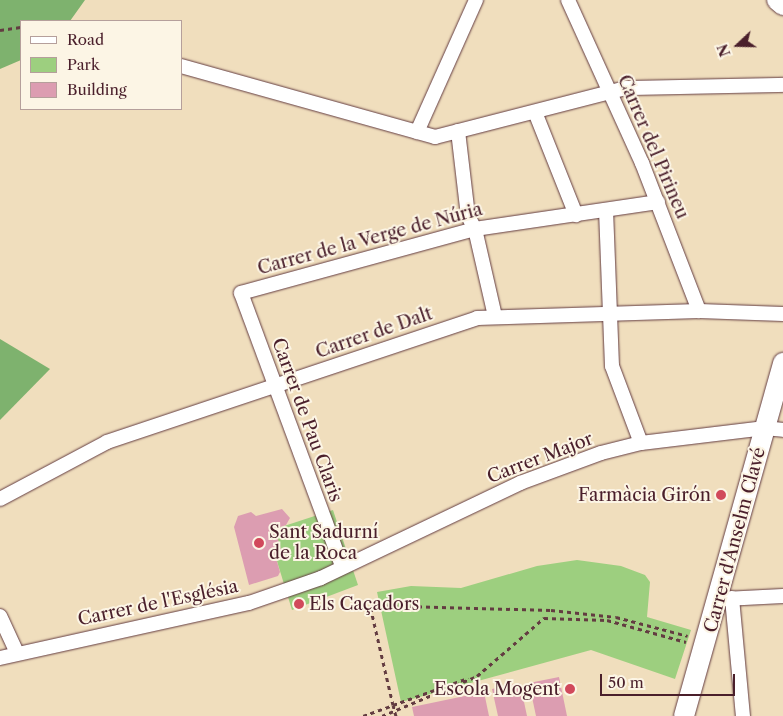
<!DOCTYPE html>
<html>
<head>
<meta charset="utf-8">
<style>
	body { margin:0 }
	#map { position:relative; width:783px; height:716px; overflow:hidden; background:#f0debd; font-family:"Libre Caslon Text",serif }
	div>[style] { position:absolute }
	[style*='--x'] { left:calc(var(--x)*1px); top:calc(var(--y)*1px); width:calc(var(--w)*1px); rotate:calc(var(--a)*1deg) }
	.green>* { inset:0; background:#9dcf7f }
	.forest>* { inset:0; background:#7eb26e }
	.building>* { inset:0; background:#dc9db1 }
	.path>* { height:3px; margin-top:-1.5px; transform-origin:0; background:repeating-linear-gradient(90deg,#633c41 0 4px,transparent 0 8px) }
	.roads { filter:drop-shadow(0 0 1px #633c41) drop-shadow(0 0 1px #633c41) }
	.street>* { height:14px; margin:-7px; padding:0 7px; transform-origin:7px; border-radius:7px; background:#fff }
	.secondary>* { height:20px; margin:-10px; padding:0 10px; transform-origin:10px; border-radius:10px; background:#fff }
	.dots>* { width:14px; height:14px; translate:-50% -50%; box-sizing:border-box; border:2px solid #fcf5e5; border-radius:50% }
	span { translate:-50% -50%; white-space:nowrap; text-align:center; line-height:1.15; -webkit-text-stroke:4px #fcf5e5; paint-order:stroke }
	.street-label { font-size:18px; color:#4a1f2b }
	.poi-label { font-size:18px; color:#4a1f2b }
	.right { translate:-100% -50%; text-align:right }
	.left { translate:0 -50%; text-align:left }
	.legend { position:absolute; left:20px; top:20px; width:162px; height:90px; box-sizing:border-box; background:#fcf5e5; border:1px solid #b59f9b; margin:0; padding:6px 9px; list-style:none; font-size:15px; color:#4a1f2b }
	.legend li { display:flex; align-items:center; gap:10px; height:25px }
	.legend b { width:25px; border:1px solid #b59f9b }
	.north { position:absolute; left:713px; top:20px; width:50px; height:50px; -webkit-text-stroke:4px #fcf5e5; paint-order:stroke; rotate:249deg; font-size:14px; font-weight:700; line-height:20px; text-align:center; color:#4a1f2b }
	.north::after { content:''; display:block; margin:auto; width:18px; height:22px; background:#4a1f2b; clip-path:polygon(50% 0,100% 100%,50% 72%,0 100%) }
	.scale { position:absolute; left:600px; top:674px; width:135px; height:22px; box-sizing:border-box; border:2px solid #4a1f2b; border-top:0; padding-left:6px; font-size:15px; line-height:18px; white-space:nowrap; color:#4a1f2b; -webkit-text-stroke:4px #fcf5e5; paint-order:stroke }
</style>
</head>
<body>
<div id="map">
	<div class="green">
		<div style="clip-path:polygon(333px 510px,358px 585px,292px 610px,276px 558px,275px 529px)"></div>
		<div style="clip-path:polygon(577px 560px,621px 566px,645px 575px,650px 582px,647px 617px,691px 630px,675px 679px,591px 650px,401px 702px,377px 592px,411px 586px,461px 588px,537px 566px)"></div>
	</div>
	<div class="forest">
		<div style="clip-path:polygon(0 0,85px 0,70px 21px,21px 21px,21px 60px,0 69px)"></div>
		<div style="clip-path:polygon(0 339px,50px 369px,0 420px)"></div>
	</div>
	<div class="building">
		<div style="clip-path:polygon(282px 509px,290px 518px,286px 525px,275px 529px,283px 556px,276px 558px,280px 572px,278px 576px,249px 585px,234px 527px,238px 516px,251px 512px,256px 516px)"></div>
		<div style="clip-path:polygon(559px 677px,567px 716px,536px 716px,529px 683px)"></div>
		<div style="clip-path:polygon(520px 683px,527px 716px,498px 716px,492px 689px)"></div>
		<div style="clip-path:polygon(484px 692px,489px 716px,414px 716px,412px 707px)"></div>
	</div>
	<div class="path">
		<div style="--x:0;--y:30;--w:21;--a:-8"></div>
		<div style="--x:363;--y:716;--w:32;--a:-20"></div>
		<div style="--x:393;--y:705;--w:103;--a:-103"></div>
		<div style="--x:370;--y:605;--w:181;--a:1.6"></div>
		<div style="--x:551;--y:610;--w:65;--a:6.1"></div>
		<div style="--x:616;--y:617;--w:74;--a:14.8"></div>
		<div style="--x:382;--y:716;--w:103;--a:-22.8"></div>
		<div style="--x:477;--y:676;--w:89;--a:-40.9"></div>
		<div style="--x:544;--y:618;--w:63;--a:1.8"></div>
		<div style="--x:607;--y:620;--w:82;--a:15.6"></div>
		<div style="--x:396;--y:716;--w:11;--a:-105"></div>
		<div style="--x:393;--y:705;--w:80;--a:-19.8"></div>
	</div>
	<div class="roads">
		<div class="street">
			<div style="--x:568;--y:0;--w:179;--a:65.6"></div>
			<div style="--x:642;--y:163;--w:159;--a:68.9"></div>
			<div style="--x:181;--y:66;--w:264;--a:15.6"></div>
			<div style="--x:435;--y:137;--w:197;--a:-14.4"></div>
			<div style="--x:626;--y:88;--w:157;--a:-1.1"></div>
			<div style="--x:535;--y:112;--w:111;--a:68.3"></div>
			<div style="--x:458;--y:131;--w:86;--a:83.3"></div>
			<div style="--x:468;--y:216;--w:15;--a:62"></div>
			<div style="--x:475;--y:229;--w:89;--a:77.1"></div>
			<div style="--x:417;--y:132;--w:145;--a:-65.9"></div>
			<div style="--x:606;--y:210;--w:156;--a:87.8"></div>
			<div style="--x:612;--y:366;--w:82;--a:69.4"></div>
			<div style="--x:0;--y:499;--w:121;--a:-28"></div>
			<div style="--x:107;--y:442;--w:390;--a:-18.5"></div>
			<div style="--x:477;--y:318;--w:222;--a:-1.8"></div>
			<div style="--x:699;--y:311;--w:84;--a:2"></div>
			<div style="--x:342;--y:566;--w:291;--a:-110.3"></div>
			<div style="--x:241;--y:293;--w:243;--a:-15.3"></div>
			<div style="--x:475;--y:229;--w:185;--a:-8.4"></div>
			<div style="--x:732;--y:598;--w:119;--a:84.7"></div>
			<div style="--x:724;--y:599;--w:59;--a:-2.9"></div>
			<div style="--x:0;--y:616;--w:41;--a:65.3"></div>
			<div style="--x:0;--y:658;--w:255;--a:-12.5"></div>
			<div style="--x:249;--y:603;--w:76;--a:-19.1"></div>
			<div style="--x:321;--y:578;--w:221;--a:-25.5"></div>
			<div style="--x:520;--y:483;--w:86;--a:-20.3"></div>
			<div style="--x:601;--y:453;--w:41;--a:-14"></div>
			<div style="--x:641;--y:443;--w:125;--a:-6.9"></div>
			<div style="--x:765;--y:428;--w:18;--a:6"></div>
		</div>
		<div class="secondary">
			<div style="--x:777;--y:0;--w:8;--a:40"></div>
			<div style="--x:684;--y:716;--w:367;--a:-74.3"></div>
		</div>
	</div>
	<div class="dots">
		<div style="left:721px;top:495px;background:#d1495b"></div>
		<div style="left:259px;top:543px;background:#d1495b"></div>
		<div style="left:299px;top:604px;background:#d1495b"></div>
		<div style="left:570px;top:689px;background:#d1495b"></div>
	</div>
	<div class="street-label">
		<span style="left:653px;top:147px;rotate:67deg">Carrer del Pirineu</span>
		<span style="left:370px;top:239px;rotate:-15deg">Carrer de la Verge de Núria</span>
		<span style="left:374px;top:333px;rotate:-19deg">Carrer de Dalt</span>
		<span style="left:307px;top:420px;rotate:70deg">Carrer de Pau Claris</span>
		<span style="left:540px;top:458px;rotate:-21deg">Carrer Major</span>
		<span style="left:735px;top:540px;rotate:-75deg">Carrer d'Anselm Clavé</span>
		<span style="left:158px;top:603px;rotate:-12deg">Carrer de l'Església</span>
	</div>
	<div class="poi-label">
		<span class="right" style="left:711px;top:495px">Farmàcia Girón</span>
		<span class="left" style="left:269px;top:543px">Sant Sadurní<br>de la Roca</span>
		<span class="left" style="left:309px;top:604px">Els Caçadors</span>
		<span class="right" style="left:560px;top:689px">Escola Mogent</span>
	</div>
	<ul class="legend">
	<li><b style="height:6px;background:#fff"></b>Road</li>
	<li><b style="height:14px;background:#9dcf7f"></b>Park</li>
	<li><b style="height:14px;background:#dc9db1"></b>Building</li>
	</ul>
	<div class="north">N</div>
	<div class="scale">50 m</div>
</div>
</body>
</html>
